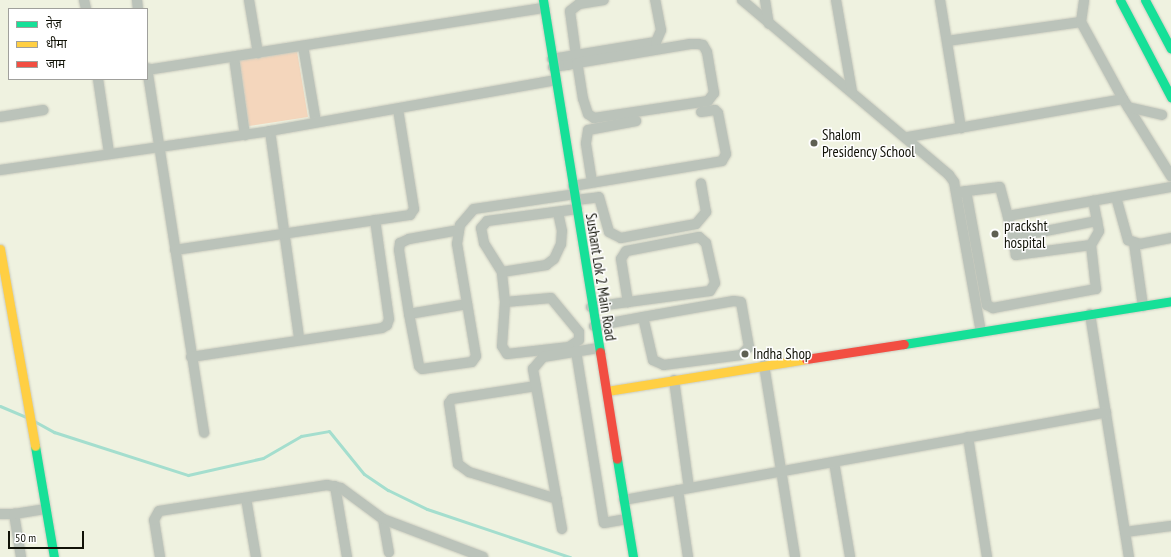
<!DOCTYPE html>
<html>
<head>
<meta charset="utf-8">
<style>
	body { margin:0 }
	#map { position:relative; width:1171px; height:557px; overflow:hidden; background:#eff2e0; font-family:"PT Sans Narrow","Noto Sans Devanagari",sans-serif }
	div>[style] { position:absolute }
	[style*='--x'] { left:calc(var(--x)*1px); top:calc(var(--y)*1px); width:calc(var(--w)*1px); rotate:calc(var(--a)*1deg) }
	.green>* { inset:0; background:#f4d6bc }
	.stream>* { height:3px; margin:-1.5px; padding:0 1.5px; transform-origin:1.5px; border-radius:1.5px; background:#a4dece }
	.roads { filter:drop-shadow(0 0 1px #cbccbf) drop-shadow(0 0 1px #cbccbf) }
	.street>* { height:10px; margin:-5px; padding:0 5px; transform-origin:5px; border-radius:5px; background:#bbc3ba }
	.fast>* { height:9px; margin:-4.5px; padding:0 4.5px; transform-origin:4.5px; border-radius:4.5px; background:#16e098 }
	.slow>* { height:9px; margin:-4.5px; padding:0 4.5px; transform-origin:4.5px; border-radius:4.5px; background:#ffcf43 }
	.jam>* { height:9px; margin:-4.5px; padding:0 4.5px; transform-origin:4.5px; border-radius:4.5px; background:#f24e42 }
	.dots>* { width:11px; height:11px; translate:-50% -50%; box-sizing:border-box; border:2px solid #fff; border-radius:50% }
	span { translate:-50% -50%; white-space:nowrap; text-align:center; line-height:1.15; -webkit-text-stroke:3px #fff; paint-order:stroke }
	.poi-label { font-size:15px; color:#111207 }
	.left { translate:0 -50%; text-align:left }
	.street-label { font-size:15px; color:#111207 }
	.legend { position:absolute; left:8px; top:8px; width:140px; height:72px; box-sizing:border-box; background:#fff; border:1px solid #a0a09c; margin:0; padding:5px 7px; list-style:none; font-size:12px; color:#111207 }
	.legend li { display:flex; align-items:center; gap:8px; height:20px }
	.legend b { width:20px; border:1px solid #a0a09c }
	.scale { position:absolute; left:8px; top:531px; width:76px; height:18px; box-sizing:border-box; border:2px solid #111207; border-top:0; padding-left:5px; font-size:12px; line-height:14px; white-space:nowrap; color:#111207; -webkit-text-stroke:3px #fff; paint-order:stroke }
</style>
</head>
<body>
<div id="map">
	<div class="green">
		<div style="clip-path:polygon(297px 51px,308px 117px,249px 126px,238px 60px)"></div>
	</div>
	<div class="stream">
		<div style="--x:0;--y:406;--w:28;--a:23"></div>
		<div style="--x:34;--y:421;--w:23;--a:29"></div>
		<div style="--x:54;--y:432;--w:141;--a:17.8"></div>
		<div style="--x:188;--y:475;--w:77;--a:-12.8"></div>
		<div style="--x:263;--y:458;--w:44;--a:-30.1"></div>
		<div style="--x:301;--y:436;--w:28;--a:-10"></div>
		<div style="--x:329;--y:431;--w:55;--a:50.9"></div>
		<div style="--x:364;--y:474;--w:29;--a:34"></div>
		<div style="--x:388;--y:490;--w:43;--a:26"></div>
		<div style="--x:427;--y:509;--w:151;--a:18.6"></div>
	</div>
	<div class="roads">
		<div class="street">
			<div style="--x:84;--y:0;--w:9;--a:77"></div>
			<div style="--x:137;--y:0;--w:9;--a:84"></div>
			<div style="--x:249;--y:0;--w:54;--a:80.4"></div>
			<div style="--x:742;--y:0;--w:271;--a:40.2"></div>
			<div style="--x:949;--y:175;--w:9;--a:54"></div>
			<div style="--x:954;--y:182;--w:152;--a:79.8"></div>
			<div style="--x:765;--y:0;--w:24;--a:81"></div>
			<div style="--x:836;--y:0;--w:93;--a:80.1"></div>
			<div style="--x:940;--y:0;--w:130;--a:80.7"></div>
			<div style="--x:1081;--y:22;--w:22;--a:-82"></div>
			<div style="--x:947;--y:41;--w:135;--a:-8.1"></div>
			<div style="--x:1081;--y:22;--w:88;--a:61.4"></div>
			<div style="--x:1123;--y:99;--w:91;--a:58.1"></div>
			<div style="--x:303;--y:46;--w:77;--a:80.3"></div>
			<div style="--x:576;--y:55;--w:44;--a:-97.8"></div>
			<div style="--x:570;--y:11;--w:11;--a:-38"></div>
			<div style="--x:579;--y:4;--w:25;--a:-9"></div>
			<div style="--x:234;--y:57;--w:79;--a:82"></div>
			<div style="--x:552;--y:59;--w:105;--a:-9.3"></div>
			<div style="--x:656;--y:42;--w:13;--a:-67"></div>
			<div style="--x:661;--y:30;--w:31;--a:-101"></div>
			<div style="--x:553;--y:67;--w:15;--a:-8"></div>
			<div style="--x:568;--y:65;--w:9;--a:-13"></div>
			<div style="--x:577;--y:63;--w:115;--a:-9.5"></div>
			<div style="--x:690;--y:44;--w:8;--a:0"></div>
			<div style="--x:698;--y:44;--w:5;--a:11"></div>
			<div style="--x:703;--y:45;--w:8;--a:60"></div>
			<div style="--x:707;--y:52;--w:42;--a:80.3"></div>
			<div style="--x:714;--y:93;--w:10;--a:127"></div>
			<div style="--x:708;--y:101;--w:115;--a:171.5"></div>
			<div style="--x:594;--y:118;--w:7;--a:-146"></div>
			<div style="--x:588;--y:114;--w:16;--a:-108"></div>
			<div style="--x:583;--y:99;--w:36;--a:-99"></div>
			<div style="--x:147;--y:68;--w:369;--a:81.1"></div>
			<div style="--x:147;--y:70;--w:402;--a:-8.9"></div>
			<div style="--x:98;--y:79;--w:75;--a:81.5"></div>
			<div style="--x:1128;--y:107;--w:35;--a:13"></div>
			<div style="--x:0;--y:117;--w:44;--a:-9.2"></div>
			<div style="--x:270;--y:131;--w:209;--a:82"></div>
			<div style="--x:908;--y:137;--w:218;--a:-10"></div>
			<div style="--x:0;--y:170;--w:273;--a:-8.2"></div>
			<div style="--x:270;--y:131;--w:290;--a:-10.1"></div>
			<div style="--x:592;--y:182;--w:39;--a:-99"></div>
			<div style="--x:586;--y:143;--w:13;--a:-81"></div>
			<div style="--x:588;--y:130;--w:49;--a:-10.6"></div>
			<div style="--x:573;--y:186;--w:151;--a:-9.5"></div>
			<div style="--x:722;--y:161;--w:8;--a:-60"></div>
			<div style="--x:726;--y:154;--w:42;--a:-101"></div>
			<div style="--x:718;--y:113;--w:4;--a:-135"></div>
			<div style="--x:715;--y:110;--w:14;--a:172"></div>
			<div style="--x:966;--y:191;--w:116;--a:79.6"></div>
			<div style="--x:987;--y:305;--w:7;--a:27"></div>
			<div style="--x:993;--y:308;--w:105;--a:-10.5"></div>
			<div style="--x:1096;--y:289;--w:44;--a:-96.5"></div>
			<div style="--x:1091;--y:245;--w:76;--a:172.4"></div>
			<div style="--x:1016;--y:255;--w:40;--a:-102"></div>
			<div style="--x:959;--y:192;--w:41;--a:-7"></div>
			<div style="--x:1000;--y:187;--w:30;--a:75"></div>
			<div style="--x:1008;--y:216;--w:166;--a:-10.1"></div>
			<div style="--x:1116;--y:197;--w:45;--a:74.4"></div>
			<div style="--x:1128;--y:240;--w:13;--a:18"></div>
			<div style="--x:1140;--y:244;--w:32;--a:-11"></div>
			<div style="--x:576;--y:200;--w:23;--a:-7"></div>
			<div style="--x:599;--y:197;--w:36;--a:74"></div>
			<div style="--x:609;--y:232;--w:13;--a:27"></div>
			<div style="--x:621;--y:238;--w:76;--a:-10.6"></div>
			<div style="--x:696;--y:224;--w:16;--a:-50"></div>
			<div style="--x:706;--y:212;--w:29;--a:-100"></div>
			<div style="--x:459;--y:230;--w:51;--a:169.8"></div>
			<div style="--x:409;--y:239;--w:10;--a:156"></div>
			<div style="--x:400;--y:243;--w:7;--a:98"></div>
			<div style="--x:399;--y:250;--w:65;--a:81.1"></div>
			<div style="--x:409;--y:314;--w:59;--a:-9.8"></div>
			<div style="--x:1010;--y:238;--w:89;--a:-11.1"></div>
			<div style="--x:1134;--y:243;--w:64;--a:81.9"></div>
			<div style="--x:1091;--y:245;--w:16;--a:-60"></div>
			<div style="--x:1099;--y:231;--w:31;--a:-101"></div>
			<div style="--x:175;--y:250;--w:238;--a:-8.5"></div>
			<div style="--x:410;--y:215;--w:7;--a:-56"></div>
			<div style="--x:414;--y:209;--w:101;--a:-99.1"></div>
			<div style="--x:502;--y:272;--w:45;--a:-9"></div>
			<div style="--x:546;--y:265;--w:10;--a:-37"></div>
			<div style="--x:554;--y:259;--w:17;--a:-65"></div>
			<div style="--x:561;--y:244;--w:13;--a:-86"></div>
			<div style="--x:562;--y:231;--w:19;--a:-102"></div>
			<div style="--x:505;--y:302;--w:46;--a:-5"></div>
			<div style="--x:551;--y:298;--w:44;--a:50.5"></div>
			<div style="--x:579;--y:332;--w:8;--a:90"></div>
			<div style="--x:579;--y:340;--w:12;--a:145"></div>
			<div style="--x:569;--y:347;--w:62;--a:173.6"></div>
			<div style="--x:507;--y:354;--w:9;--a:-122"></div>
			<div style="--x:502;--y:346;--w:44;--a:-86.1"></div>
			<div style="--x:505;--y:302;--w:30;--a:-96"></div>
			<div style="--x:502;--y:272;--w:34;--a:-122"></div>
			<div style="--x:484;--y:243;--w:15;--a:-101"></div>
			<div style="--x:481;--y:228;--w:9;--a:-49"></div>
			<div style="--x:487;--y:221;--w:91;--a:-7.6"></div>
			<div style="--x:591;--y:307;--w:120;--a:-7.7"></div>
			<div style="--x:710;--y:291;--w:9;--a:-58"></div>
			<div style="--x:715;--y:283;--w:41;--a:-102.7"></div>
			<div style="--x:706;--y:243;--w:9;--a:-139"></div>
			<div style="--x:699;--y:237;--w:74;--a:169.1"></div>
			<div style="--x:626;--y:251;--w:9;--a:122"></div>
			<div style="--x:621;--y:259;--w:44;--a:80.8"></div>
			<div style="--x:409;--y:314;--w:53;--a:79.1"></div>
			<div style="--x:419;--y:366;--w:4;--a:45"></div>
			<div style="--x:422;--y:369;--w:50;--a:-8"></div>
			<div style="--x:472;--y:362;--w:7;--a:-56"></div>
			<div style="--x:476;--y:356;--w:114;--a:-99.6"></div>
			<div style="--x:457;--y:244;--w:19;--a:-81"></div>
			<div style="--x:460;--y:225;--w:21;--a:-49"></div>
			<div style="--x:474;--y:209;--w:102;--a:-8.4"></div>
			<div style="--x:1090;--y:314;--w:246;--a:80.9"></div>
			<div style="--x:594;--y:326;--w:50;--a:-10.4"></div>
			<div style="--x:643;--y:317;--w:92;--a:-10"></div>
			<div style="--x:734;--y:301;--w:7;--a:8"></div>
			<div style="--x:741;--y:302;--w:46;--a:79.9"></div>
			<div style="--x:749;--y:347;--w:11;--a:135"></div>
			<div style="--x:741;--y:355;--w:78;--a:172.6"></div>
			<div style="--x:664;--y:365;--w:12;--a:-156"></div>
			<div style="--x:653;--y:360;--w:44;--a:-103.1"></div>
			<div style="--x:576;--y:351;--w:174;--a:80.8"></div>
			<div style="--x:604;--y:523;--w:23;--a:-10"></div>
			<div style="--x:191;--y:357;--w:193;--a:-8.6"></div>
			<div style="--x:382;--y:328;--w:6;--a:-31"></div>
			<div style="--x:387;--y:325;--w:6;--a:-72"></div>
			<div style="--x:389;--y:319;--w:100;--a:-98"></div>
			<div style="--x:764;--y:365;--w:194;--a:80.8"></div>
			<div style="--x:674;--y:380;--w:109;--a:82.1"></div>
			<div style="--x:536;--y:386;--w:85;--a:171.2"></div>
			<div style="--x:452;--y:399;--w:5;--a:127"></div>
			<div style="--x:449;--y:403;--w:62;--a:81.6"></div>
			<div style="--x:458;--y:464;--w:14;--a:36"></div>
			<div style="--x:469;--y:472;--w:92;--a:17.1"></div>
			<div style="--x:968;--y:437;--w:121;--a:81"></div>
			<div style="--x:834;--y:462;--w:96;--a:80.4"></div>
			<div style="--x:335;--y:486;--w:72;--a:80.4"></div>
			<div style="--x:678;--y:490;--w:68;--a:81.5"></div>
			<div style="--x:246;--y:498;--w:60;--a:80.4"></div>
			<div style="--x:624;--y:500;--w:490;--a:-10.3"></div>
			<div style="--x:0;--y:514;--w:14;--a:0"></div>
			<div style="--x:383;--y:519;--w:34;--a:80"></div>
			<div style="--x:562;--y:529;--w:163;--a:-100.3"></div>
			<div style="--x:533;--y:369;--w:16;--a:-50"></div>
			<div style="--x:543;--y:357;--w:56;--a:-9.3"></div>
			<div style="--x:1125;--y:532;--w:46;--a:-7.4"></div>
			<div style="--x:21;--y:557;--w:44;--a:-99.2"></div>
			<div style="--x:14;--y:514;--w:31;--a:-9"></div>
			<div style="--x:160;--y:557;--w:37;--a:-99"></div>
			<div style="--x:154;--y:520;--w:10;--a:-61"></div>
			<div style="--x:159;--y:511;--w:170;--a:-8.8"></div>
			<div style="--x:327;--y:485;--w:14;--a:12"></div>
			<div style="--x:341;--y:488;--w:52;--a:36.4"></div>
			<div style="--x:383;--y:519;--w:107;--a:20.8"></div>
		</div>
		<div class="fast">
			<div style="--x:543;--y:0;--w:357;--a:80.8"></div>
			<div style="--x:1120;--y:0;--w:110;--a:62.3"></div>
			<div style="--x:1145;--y:0;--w:55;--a:62"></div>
			<div style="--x:904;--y:344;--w:270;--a:-9.1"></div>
			<div style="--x:35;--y:446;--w:113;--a:80.3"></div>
			<div style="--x:617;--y:459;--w:99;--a:80.7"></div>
		</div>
		<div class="slow">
			<div style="--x:0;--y:249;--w:200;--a:79.9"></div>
			<div style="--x:607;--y:391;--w:202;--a:-9.1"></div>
		</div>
		<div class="jam">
			<div style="--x:600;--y:352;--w:108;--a:81"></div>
			<div style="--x:806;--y:359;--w:99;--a:-8.7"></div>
		</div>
	</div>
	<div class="dots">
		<div style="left:814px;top:143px;background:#5f6053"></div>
		<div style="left:995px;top:234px;background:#5f6053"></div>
		<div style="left:745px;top:354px;background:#5f6053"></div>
	</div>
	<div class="poi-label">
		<span class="left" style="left:822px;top:143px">Shalom<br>Presidency School</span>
		<span class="left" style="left:1004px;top:234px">pracksht<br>hospital</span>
		<span class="left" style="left:753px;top:354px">Indha Shop</span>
	</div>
	<div class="street-label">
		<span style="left:601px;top:277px;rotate:81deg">Sushant Lok 2 Main Road</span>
	</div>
	<ul class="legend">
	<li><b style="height:5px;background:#16e098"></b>तेज़</li>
	<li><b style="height:5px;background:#ffcf43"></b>धीमा</li>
	<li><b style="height:5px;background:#f24e42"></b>जाम</li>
	</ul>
	<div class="scale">50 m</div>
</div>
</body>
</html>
